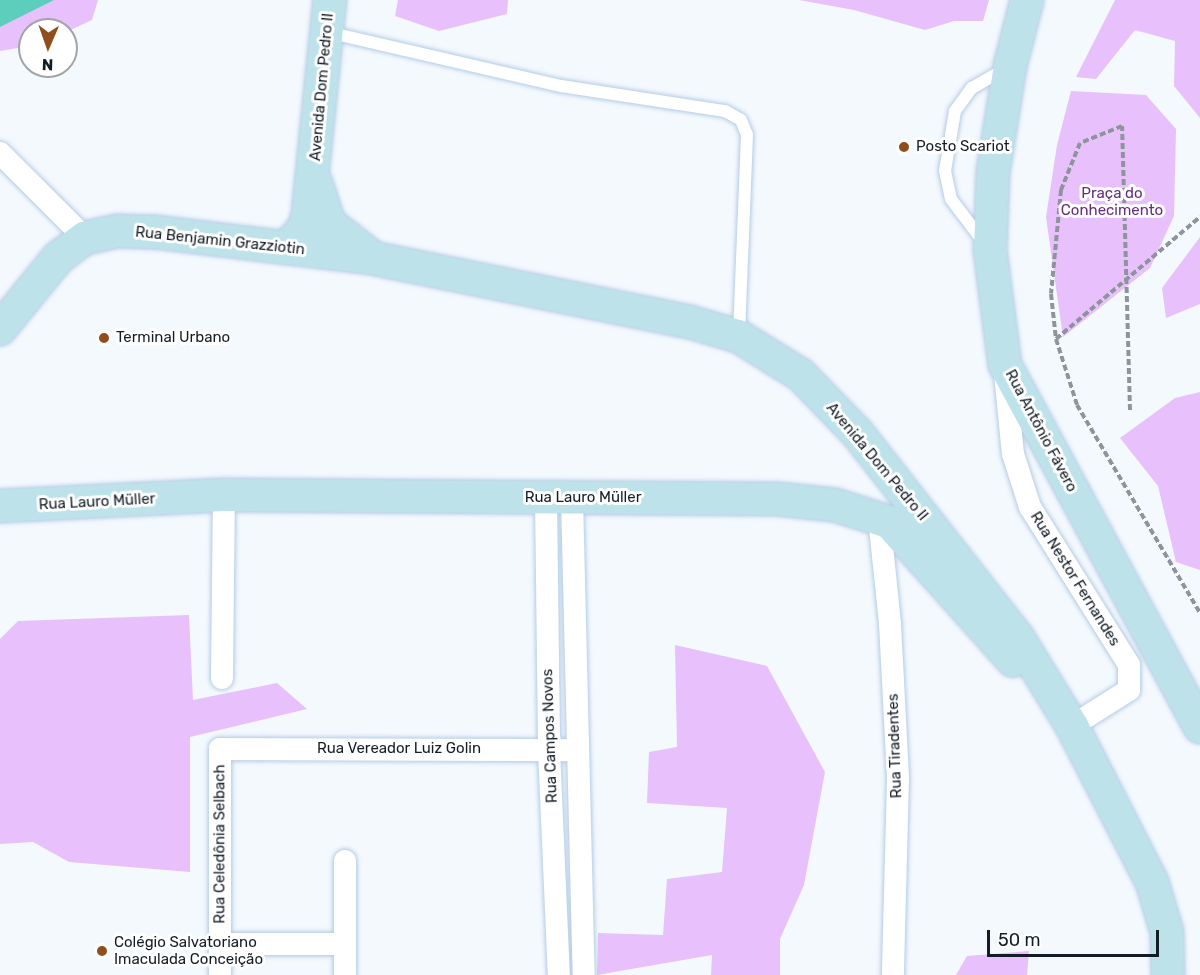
<!DOCTYPE html>
<html>
<head>
<meta charset="utf-8">
<style>
	body { margin:0 }
	#map { position:relative; width:1200px; height:975px; overflow:hidden; background:#f4f9fe; font-family:Rubik,sans-serif }
	div>[style] { position:absolute }
	[style*='--x'] { left:calc(var(--x)*1px); top:calc(var(--y)*1px); width:calc(var(--w)*1px); rotate:calc(var(--a)*1deg) }
	.green>* { inset:0; background:#e8c0fc }
	.water>* { inset:0; background:#5dcdbc }
	.path>* { height:4px; margin-top:-2px; transform-origin:0; background:repeating-linear-gradient(90deg,#8d949b 0 6px,transparent 0 9px) }
	.roads { filter:drop-shadow(0 0 2px #b4cce5) drop-shadow(0 0 2px #b4cce5) }
	.service>* { height:12px; margin:-6px; padding:0 6px; transform-origin:6px; border-radius:6px; background:#fff }
	.minor>* { height:22px; margin:-11px; padding:0 11px; transform-origin:11px; border-radius:11px; background:#fff }
	.secondary>* { height:32px; margin:-16px; padding:0 16px; transform-origin:16px; border-radius:16px; background:#bee2e9 }
	.dots>* { width:16px; height:16px; translate:-50% -50%; box-sizing:border-box; border:3px solid #fff; border-radius:50% }
	span { translate:-50% -50%; white-space:nowrap; text-align:center; line-height:1.15; -webkit-text-stroke:6px #fff; paint-order:stroke }
	.street-label { font-size:15px; color:#141d26 }
	.poi-label { font-size:15px; color:#141d26 }
	.left { translate:0 -50%; text-align:left }
	.park-label { font-size:15px; color:#652e7d }
	.north { position:absolute; left:18px; top:18px; width:60px; height:60px; box-sizing:border-box; background:#fff; border:2px solid #a1a5a8; border-radius:50%; rotate:182deg; font-size:16px; font-weight:700; line-height:24px; text-align:center; color:#141d26 }
	.north::after { content:''; display:block; margin:auto; width:21px; height:27px; background:#914e1d; clip-path:polygon(50% 0,100% 100%,50% 72%,0 100%) }
	.scale { position:absolute; left:987px; top:930px; width:172px; height:27px; box-sizing:border-box; border:3px solid #141d26; border-top:0; padding-left:8px; font-size:18px; line-height:21px; white-space:nowrap; color:#141d26; -webkit-text-stroke:4px #fff; paint-order:stroke }
</style>
</head>
<body>
<div id="map">
	<div class="green">
		<div style="clip-path:polygon(0 0,98px 0,92px 20px,66px 32px,30px 30px,30px 46px,0 51px)"></div>
		<div style="clip-path:polygon(398px 0,508px 0,507px 14px,439px 31px,395px 16px)"></div>
		<div style="clip-path:polygon(799px 0,989px 0,983px 21px,954px 21px,925px 30px,854px 10px)"></div>
		<div style="clip-path:polygon(1115px 0,1200px 0,1200px 118px,1174px 86px,1175px 41px,1135px 30px,1096px 79px,1076px 77px)"></div>
		<div style="clip-path:polygon(1071px 91px,1146px 95px,1176px 129px,1174px 216px,1150px 268px,1063px 337px,1046px 217px,1057px 145px)"></div>
		<div style="clip-path:polygon(1200px 237px,1200px 304px,1166px 318px,1162px 288px)"></div>
		<div style="clip-path:polygon(1200px 392px,1200px 570px,1176px 562px,1158px 486px,1120px 438px,1175px 398px)"></div>
		<div style="clip-path:polygon(189px 615px,193px 700px,277px 683px,307px 709px,190px 737px,190px 872px,69px 862px,33px 842px,0 844px,0 639px,18px 621px)"></div>
		<div style="clip-path:polygon(675px 645px,767px 666px,825px 772px,804px 885px,780px 939px,780px 975px,711px 975px,712px 955px,597px 975px,598px 933px,663px 935px,667px 879px,722px 872px,727px 808px,647px 803px,649px 752px,677px 747px)"></div>
		<div style="clip-path:polygon(1029px 951px,1027px 975px,956px 975px,967px 956px)"></div>
	</div>
	<div class="water">
		<div style="clip-path:polygon(0 0,54px 0,0 27px)"></div>
	</div>
	<div class="path">
		<div style="--x:1056;--y:339;--w:189;--a:-40.3"></div>
		<div style="--x:1130;--y:410;--w:284;--a:-91.6"></div>
		<div style="--x:1122;--y:126;--w:45;--a:158"></div>
		<div style="--x:1080;--y:143;--w:51;--a:112"></div>
		<div style="--x:1061;--y:190;--w:104;--a:95.5"></div>
		<div style="--x:1051;--y:294;--w:45;--a:83.7"></div>
		<div style="--x:1056;--y:339;--w:69;--a:72.3"></div>
		<div style="--x:1077;--y:405;--w:242;--a:59.4"></div>
	</div>
	<div class="roads">
		<div class="service">
			<div style="--x:327;--y:32;--w:240;--a:13"></div>
			<div style="--x:561;--y:86;--w:166;--a:8.7"></div>
			<div style="--x:725;--y:111;--w:18;--a:29"></div>
			<div style="--x:741;--y:120;--w:16;--a:68"></div>
			<div style="--x:747;--y:135;--w:199;--a:92.3"></div>
			<div style="--x:985;--y:244;--w:56;--a:-127.1"></div>
			<div style="--x:951;--y:199;--w:29;--a:-102"></div>
			<div style="--x:945;--y:171;--w:61;--a:-80.5"></div>
			<div style="--x:955;--y:111;--w:29;--a:-54"></div>
			<div style="--x:972;--y:88;--w:39;--a:-30"></div>
		</div>
		<div class="minor">
			<div style="--x:0;--y:153;--w:120;--a:45"></div>
			<div style="--x:1005;--y:373;--w:81;--a:84.4"></div>
			<div style="--x:1013;--y:454;--w:56;--a:72.2"></div>
			<div style="--x:1030;--y:507;--w:186;--a:57.9"></div>
			<div style="--x:1129;--y:665;--w:25;--a:90"></div>
			<div style="--x:1129;--y:690;--w:67;--a:147.7"></div>
			<div style="--x:546;--y:497;--w:253;--a:89.3"></div>
			<div style="--x:549;--y:750;--w:225;--a:87.5"></div>
			<div style="--x:572;--y:498;--w:477;--a:88.6"></div>
			<div style="--x:879;--y:517;--w:108;--a:84.1"></div>
			<div style="--x:890;--y:624;--w:155;--a:87"></div>
			<div style="--x:898;--y:779;--w:196;--a:91.5"></div>
			<div style="--x:222;--y:678;--w:183;--a:-89.4"></div>
			<div style="--x:220;--y:944;--w:125;--a:0"></div>
			<div style="--x:220;--y:975;--w:226;--a:-90"></div>
			<div style="--x:220;--y:749;--w:357;--a:0.2"></div>
			<div style="--x:345;--y:975;--w:114;--a:-90"></div>
		</div>
		<div class="secondary">
			<div style="--x:1027;--y:0;--w:68;--a:104.4"></div>
			<div style="--x:1010;--y:66;--w:107;--a:99.1"></div>
			<div style="--x:993;--y:172;--w:78;--a:92.2"></div>
			<div style="--x:990;--y:250;--w:116;--a:82.6"></div>
			<div style="--x:1005;--y:365;--w:411;--a:61.7"></div>
			<div style="--x:316;--y:183;--w:42;--a:72"></div>
			<div style="--x:329;--y:223;--w:55;--a:38.3"></div>
			<div style="--x:286;--y:248;--w:27;--a:-48"></div>
			<div style="--x:304;--y:228;--w:14;--a:-73"></div>
			<div style="--x:308;--y:215;--w:216;--a:-84.2"></div>
			<div style="--x:0;--y:329;--w:92;--a:-50.8"></div>
			<div style="--x:58;--y:258;--w:34;--a:-37"></div>
			<div style="--x:85;--y:238;--w:35;--a:-12"></div>
			<div style="--x:119;--y:231;--w:36;--a:2"></div>
			<div style="--x:155;--y:232;--w:219;--a:6.8"></div>
			<div style="--x:372;--y:258;--w:324;--a:11.4"></div>
			<div style="--x:690;--y:322;--w:50;--a:16.3"></div>
			<div style="--x:738;--y:336;--w:74;--a:31.8"></div>
			<div style="--x:801;--y:375;--w:82;--a:46"></div>
			<div style="--x:858;--y:434;--w:259;--a:51.9"></div>
			<div style="--x:1018;--y:638;--w:103;--a:58.5"></div>
			<div style="--x:1072;--y:726;--w:175;--a:62.9"></div>
			<div style="--x:1152;--y:882;--w:52;--a:73.3"></div>
			<div style="--x:1167;--y:932;--w:43;--a:88.7"></div>
			<div style="--x:0;--y:506;--w:224;--a:-2.8"></div>
			<div style="--x:224;--y:495;--w:553;--a:0.41"></div>
			<div style="--x:777;--y:499;--w:58;--a:5.9"></div>
			<div style="--x:835;--y:505;--w:57;--a:17.5"></div>
			<div style="--x:889;--y:522;--w:186;--a:48.1"></div>
		</div>
	</div>
	<div class="dots">
		<div style="left:904px;top:147px;background:#914e1d"></div>
		<div style="left:104px;top:338px;background:#914e1d"></div>
		<div style="left:102px;top:951px;background:#914e1d"></div>
	</div>
	<div class="street-label">
		<span style="left:322px;top:87px;rotate:-85deg">Avenida Dom Pedro II</span>
		<span style="left:220px;top:241px;rotate:6deg">Rua Benjamin Grazziotin</span>
		<span style="left:1041px;top:431px;rotate:62deg">Rua Antônio Fávero</span>
		<span style="left:877px;top:462px;rotate:50deg">Avenida Dom Pedro II</span>
		<span style="left:583px;top:498px">Rua Lauro Müller</span>
		<span style="left:97px;top:502px;rotate:-3deg">Rua Lauro Müller</span>
		<span style="left:1075px;top:579px;rotate:58deg">Rua Nestor Fernandes</span>
		<span style="left:550px;top:736px;rotate:-92deg">Rua Campos Novos</span>
		<span style="left:895px;top:746px;rotate:-92deg">Rua Tiradentes</span>
		<span style="left:399px;top:749px">Rua Vereador Luiz Golin</span>
		<span style="left:220px;top:844px;rotate:-90deg">Rua Celedônia Selbach</span>
	</div>
	<div class="poi-label">
		<span class="left" style="left:916px;top:147px">Posto Scariot</span>
		<span class="left" style="left:116px;top:338px">Terminal Urbano</span>
		<span class="left" style="left:114px;top:951px">Colégio Salvatoriano<br>Imaculada Conceição</span>
	</div>
	<div class="park-label">
		<span style="left:1112px;top:202px">Praça do<br>Conhecimento</span>
	</div>
	<div class="north">N</div>
	<div class="scale">50 m</div>
</div>
</body>
</html>
